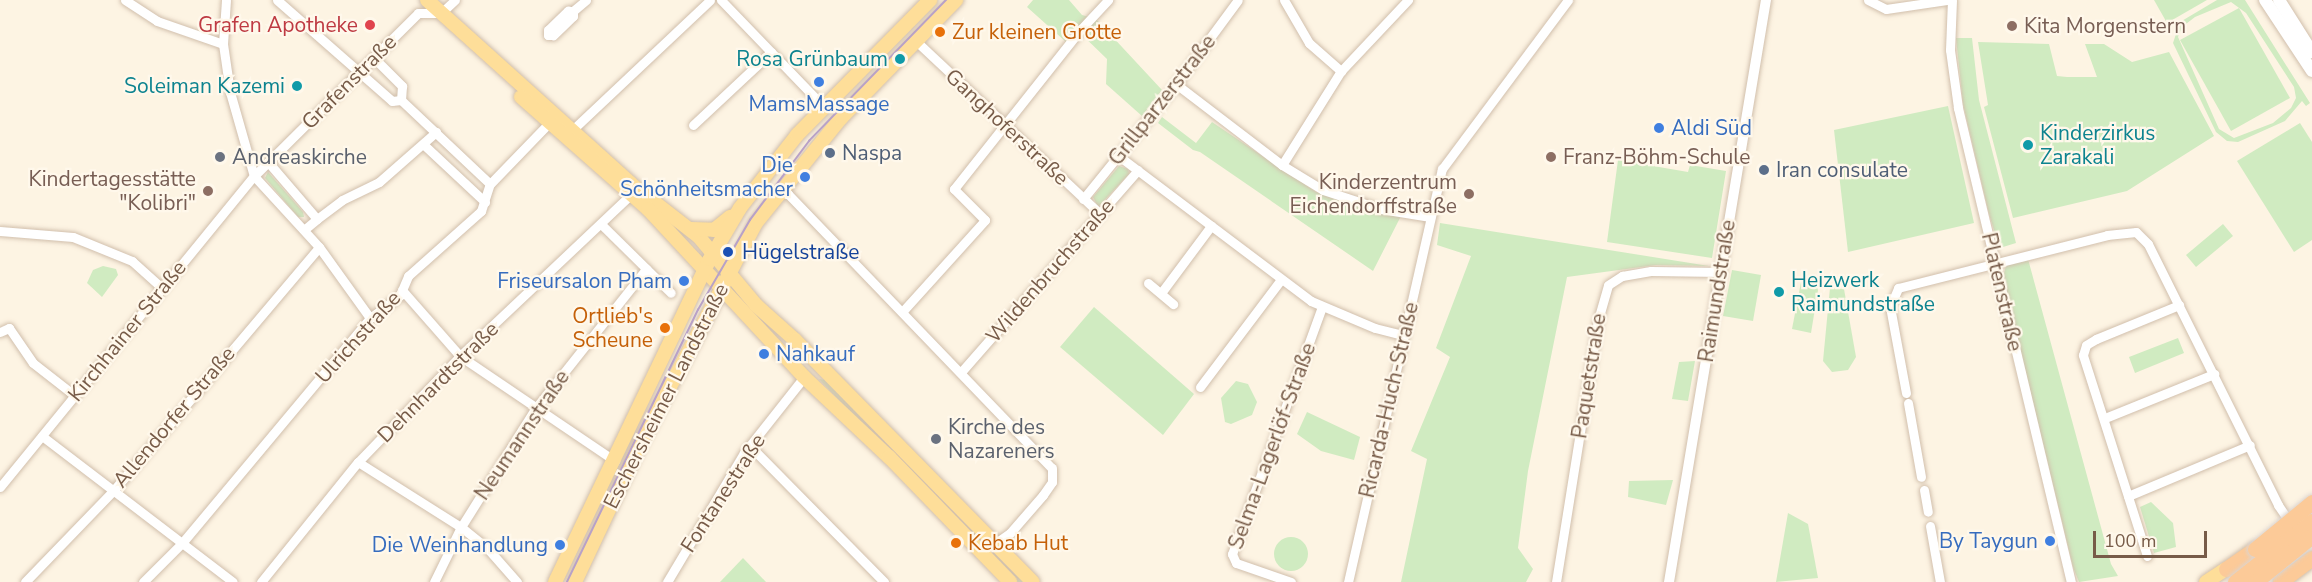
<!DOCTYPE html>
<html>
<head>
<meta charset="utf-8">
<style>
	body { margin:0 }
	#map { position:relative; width:2312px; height:582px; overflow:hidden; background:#fdf4e3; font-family:"Nunito Sans",sans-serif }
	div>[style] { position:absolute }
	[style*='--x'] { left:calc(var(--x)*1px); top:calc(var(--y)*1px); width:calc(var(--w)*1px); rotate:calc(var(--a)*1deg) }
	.green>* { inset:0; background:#d0ebc1 }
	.round { border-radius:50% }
	.roads { filter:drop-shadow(0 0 2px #d1bfac) drop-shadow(0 0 2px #d1bfac) }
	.minor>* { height:9px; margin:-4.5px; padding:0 4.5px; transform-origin:4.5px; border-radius:4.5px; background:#fff }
	.tertiary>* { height:10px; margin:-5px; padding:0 5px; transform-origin:5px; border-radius:5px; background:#fff }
	.secondary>* { height:12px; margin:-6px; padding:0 6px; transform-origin:6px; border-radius:6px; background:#fff }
	.primary>* { height:14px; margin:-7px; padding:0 7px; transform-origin:7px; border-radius:7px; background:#fede99 }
	.trunk>* { height:15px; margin:-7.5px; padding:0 7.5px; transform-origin:7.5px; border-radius:7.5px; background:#fcca98 }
	.tram>* { height:1.5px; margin:-0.75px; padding:0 0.75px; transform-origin:0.75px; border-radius:0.75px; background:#b8a1c7 }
	.bridges { filter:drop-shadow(0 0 2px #dcd4cf) drop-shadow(0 0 2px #dcd4cf) }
	.trunk-bridge>* { height:15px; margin:-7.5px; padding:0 7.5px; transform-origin:7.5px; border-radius:7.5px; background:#fcca98 }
	.dots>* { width:16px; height:16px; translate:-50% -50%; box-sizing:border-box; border:3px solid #fff8eb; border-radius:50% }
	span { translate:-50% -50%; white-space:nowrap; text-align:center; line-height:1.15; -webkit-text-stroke:4.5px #fff8eb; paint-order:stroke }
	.health-label { font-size:21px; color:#be3a42 }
	.right { translate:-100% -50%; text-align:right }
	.education-label { font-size:21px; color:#785e54 }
	.left { translate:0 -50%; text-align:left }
	.food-label { font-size:21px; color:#c56008 }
	.culture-label { font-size:21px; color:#0d838f }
	.street-label { font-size:21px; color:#775b48 }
	.shop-label { font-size:21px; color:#366cbe }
	.service-label { font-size:21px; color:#4e5e75 }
	.worship-label { font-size:21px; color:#5b616d }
	.transit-label { font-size:21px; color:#164399 }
	.scale { position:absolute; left:2093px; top:531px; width:114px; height:27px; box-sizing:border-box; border:3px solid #775b48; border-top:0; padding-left:8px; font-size:18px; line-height:21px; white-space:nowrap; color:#775b48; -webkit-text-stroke:4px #fff8eb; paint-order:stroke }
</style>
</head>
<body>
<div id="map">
	<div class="green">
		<div style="clip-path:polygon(1033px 0,1069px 0,1082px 15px,1096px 19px,1162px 90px,1142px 116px,1106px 84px,1107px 59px,1076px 29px,1066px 42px,1027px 7px)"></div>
		<div style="clip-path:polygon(2154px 0,2207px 0,2167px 23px)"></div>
		<div style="clip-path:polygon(evenodd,2217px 0,2245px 0,2310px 103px,2306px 106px,2302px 101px,2285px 121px,2238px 142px,2227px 141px,2216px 132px,2173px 43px,2180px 22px,2217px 0,2231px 2px,2246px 13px,2294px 87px,2296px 98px,2291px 108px,2273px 123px,2234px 138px,2219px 129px,2178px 37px,2182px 27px,2195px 17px,2231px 2px)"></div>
		<div style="clip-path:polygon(2239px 8px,2290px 98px,2231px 131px,2180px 40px)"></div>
		<div style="clip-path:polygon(1956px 38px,1972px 38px,1979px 100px,2016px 243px,2003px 247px,1998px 243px,1989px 214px,1963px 104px)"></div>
		<div style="clip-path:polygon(1978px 42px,2049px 44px,2057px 76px,2067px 77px,2097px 77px,2085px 44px,2104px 44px,2132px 62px,2169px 52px,2214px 136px,2127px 191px,2013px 218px,1984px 107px,1988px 105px)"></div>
		<div style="clip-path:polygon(1948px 106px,1974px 223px,1848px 252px,1834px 130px)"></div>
		<div style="clip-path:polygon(1162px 117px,1196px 143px,1212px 122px,1316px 192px,1401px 216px,1373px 271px,1200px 152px,1193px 150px,1158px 123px)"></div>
		<div style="clip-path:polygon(2300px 123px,2312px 142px,2312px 240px,2294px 252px,2237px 161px)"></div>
		<div style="clip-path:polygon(1618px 160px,1688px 172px,1690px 165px,1726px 171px,1712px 258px,1607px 242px)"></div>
		<div style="clip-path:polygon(1119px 166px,1128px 169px,1129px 174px,1098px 207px,1093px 197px)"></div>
		<div style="clip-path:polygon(268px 172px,303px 212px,304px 217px,298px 217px,265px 178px)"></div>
		<div style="clip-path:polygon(1440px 223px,1709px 266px,1656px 265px,1567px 277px,1528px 471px,1518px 548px,1533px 569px,1526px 582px,1401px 582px,1427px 459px,1411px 451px,1450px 357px,1436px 348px,1471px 256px,1437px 245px)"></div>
		<div style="clip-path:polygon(2223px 224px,2233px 236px,2196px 267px,2186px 255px)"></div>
		<div style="clip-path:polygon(2028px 259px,2111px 564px,2118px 576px,2079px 582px,2073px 567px,2003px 278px,2006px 265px)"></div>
		<div style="clip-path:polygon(103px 266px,116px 269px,118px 275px,102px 297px,87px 283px,93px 270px)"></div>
		<div style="clip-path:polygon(1732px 270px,1761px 275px,1753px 321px,1723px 316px)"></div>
		<div style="clip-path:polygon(1802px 277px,1818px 280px,1819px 284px,1811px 333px,1792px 329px)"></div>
		<div style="clip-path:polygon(1830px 288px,1844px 289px,1856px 357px,1848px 370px,1832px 372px,1823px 361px)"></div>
		<div style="clip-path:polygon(1094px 307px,1194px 394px,1163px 435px,1060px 347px)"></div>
		<div style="clip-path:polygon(2178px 338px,2184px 353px,2135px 373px,2129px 357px)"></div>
		<div style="clip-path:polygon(1695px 361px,1688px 401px,1672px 399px,1679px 362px)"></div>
		<div style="clip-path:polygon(819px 379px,825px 380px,1027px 582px,1014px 582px)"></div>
		<div style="clip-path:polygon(1236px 381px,1248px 384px,1257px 402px,1252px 415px,1231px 424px,1225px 422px,1221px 398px)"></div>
		<div style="clip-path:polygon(1307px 412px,1360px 437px,1354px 460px,1321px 451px,1297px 434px)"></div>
		<div style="clip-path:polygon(1673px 480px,1666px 505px,1628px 497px,1629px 481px)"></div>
		<div style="clip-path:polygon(2151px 502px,2173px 523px,2176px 547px,2154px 553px,2140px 507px)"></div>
		<div style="clip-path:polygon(1788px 513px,1808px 524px,1818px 578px,1776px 582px)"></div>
		<div class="round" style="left:1274px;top:537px;width:34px;height:34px"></div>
		<div style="clip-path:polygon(743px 558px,766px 582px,720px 582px)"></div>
	</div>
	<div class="roads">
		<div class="minor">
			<div style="--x:125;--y:0;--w:38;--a:33"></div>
			<div style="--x:157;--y:21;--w:70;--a:19.2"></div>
			<div style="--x:226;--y:0;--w:44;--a:93.9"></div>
			<div style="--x:223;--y:44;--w:49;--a:81.7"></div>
			<div style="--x:230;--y:92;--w:87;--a:74.1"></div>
			<div style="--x:254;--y:176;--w:96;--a:47.5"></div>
			<div style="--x:319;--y:247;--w:87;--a:54.3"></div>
			<div style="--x:277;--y:0;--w:153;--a:41.3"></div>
			<div style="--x:392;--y:101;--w:9;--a:-6"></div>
			<div style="--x:721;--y:0;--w:149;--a:46.1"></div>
			<div style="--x:1284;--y:0;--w:50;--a:59.8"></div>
			<div style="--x:1309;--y:43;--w:43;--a:41.2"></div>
			<div style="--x:1868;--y:0;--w:20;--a:27"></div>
			<div style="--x:1886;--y:9;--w:63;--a:-8.3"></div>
			<div style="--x:1952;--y:0;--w:50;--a:92.3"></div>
			<div style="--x:1950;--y:50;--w:59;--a:82.1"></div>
			<div style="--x:1958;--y:108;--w:487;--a:76.6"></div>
			<div style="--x:568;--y:11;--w:5;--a:0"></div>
			<div style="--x:573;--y:11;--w:5;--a:90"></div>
			<div style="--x:573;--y:16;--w:28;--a:136"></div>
			<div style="--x:553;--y:35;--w:5;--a:180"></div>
			<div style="--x:548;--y:35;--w:5;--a:-90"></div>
			<div style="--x:548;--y:30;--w:28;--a:-44"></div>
			<div style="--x:573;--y:11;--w:17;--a:-40"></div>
			<div style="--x:915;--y:40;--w:254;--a:43.2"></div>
			<div style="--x:374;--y:58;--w:40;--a:45"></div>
			<div style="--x:402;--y:86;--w:14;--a:94"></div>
			<div style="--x:401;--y:100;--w:122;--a:43.3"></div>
			<div style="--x:1176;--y:84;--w:133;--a:37.4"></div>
			<div style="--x:1282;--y:165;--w:48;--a:31.4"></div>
			<div style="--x:1323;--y:190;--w:61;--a:18.1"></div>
			<div style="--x:1381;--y:209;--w:50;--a:9.3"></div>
			<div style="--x:693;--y:125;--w:107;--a:-43.1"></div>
			<div style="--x:568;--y:134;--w:195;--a:-43.3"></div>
			<div style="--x:423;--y:144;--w:85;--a:43.1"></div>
			<div style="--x:1120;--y:157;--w:239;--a:37"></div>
			<div style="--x:1311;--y:301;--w:69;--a:22.9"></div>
			<div style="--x:1375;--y:328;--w:29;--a:14"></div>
			<div style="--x:268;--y:162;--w:75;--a:49.3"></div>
			<div style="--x:317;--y:219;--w:17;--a:140"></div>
			<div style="--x:1282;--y:165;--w:111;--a:-57.9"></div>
			<div style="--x:1341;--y:71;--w:98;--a:-46.7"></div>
			<div style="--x:779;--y:193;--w:9;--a:6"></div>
			<div style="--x:788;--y:194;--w:380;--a:46.1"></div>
			<div style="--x:1052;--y:468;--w:14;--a:90"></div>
			<div style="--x:1052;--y:482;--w:16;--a:125"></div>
			<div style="--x:1043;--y:495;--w:50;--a:131"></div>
			<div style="--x:1010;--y:533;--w:19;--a:145"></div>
			<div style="--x:1083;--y:199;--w:148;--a:-51"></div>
			<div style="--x:1176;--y:84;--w:104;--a:-53.6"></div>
			<div style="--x:317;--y:219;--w:31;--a:-37"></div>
			<div style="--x:342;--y:200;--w:41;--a:-25.9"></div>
			<div style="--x:379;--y:182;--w:76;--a:-41.3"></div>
			<div style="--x:603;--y:226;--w:95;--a:44.6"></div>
			<div style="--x:0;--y:231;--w:73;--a:4.7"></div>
			<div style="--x:73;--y:237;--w:64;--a:22.1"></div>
			<div style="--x:132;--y:261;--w:40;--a:42"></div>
			<div style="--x:1148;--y:283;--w:33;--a:40"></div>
			<div style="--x:402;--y:290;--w:88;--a:48.7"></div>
			<div style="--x:460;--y:356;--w:187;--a:34.1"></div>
			<div style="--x:1161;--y:293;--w:84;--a:-53.3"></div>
			<div style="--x:902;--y:312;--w:124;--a:-47.9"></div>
			<div style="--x:985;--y:220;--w:44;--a:-135"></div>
			<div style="--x:954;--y:189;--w:204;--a:-51.6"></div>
			<div style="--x:1081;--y:29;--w:40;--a:-47"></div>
			<div style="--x:0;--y:332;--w:10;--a:-24"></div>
			<div style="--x:9;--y:328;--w:42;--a:55.6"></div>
			<div style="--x:33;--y:363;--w:52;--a:38"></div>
			<div style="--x:962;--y:371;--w:267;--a:-48.8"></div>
			<div style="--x:1200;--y:387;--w:133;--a:-53"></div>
			<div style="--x:1906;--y:393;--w:87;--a:-100.5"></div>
			<div style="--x:1890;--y:307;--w:21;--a:-67"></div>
			<div style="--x:1898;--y:288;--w:216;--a:-14.2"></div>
			<div style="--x:2107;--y:235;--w:29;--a:-6"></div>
			<div style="--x:2136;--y:232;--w:17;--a:45"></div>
			<div style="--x:2148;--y:244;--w:292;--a:63.5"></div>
			<div style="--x:2278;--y:505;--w:23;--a:56"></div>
			<div style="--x:1908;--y:403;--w:75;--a:80"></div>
			<div style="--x:2105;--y:418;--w:118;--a:-22"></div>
			<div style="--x:42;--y:436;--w:240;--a:37.4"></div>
			<div style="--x:750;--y:446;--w:191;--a:45.4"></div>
			<div style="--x:358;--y:462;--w:122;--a:32.3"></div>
			<div style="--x:461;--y:527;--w:35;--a:39"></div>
			<div style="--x:488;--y:549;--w:44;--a:48.7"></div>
			<div style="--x:0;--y:487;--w:402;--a:-50.8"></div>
			<div style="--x:254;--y:176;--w:231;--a:-44.8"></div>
			<div style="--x:418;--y:13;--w:23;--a:0"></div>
			<div style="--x:441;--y:13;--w:19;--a:-43"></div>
			<div style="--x:1924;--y:490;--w:22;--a:80"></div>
			<div style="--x:2128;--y:496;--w:132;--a:-22.7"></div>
			<div style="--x:1930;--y:526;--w:57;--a:79.9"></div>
			<div style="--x:2147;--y:556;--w:211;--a:-107.7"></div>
			<div style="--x:2083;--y:355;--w:10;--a:-73"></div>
			<div style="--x:2086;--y:345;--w:12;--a:-31"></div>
			<div style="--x:2096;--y:339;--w:90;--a:-22.3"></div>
			<div style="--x:25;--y:582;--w:127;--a:-46"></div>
			<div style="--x:113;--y:491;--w:319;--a:-49.8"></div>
			<div style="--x:143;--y:582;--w:55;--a:-45"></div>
			<div style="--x:182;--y:543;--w:293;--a:-50.1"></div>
			<div style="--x:370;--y:318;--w:38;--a:-37"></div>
			<div style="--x:400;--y:295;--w:21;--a:-67"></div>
			<div style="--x:408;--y:276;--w:98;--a:-41.7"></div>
			<div style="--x:481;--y:211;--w:28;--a:-72"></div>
			<div style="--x:490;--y:184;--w:85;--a:-46"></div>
			<div style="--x:261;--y:582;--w:154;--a:-51.1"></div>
			<div style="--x:358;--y:462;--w:147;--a:-46.1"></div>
			<div style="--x:460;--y:356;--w:234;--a:-43.4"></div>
			<div style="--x:434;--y:582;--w:61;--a:-63.9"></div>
			<div style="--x:461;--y:527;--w:139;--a:-57.9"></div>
			<div style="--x:535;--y:409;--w:179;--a:-51.6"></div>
			<div style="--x:667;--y:582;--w:150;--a:-59.2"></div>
			<div style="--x:744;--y:453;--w:97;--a:-51.7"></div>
			<div style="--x:1291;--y:582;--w:58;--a:-160.9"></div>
			<div style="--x:1236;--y:563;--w:10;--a:-114"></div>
			<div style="--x:1232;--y:554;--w:263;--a:-70"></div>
			<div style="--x:1348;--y:582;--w:424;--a:-77.2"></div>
			<div style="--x:1442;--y:169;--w:211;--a:-53.3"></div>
			<div style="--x:1556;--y:582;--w:265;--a:-80.9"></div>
			<div style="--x:1598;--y:320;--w:36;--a:-74"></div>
			<div style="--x:1608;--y:285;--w:17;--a:-33"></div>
			<div style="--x:1622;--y:276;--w:29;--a:-10"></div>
			<div style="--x:1651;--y:271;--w:70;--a:0.8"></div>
		</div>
		<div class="tertiary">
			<div style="--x:1669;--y:582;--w:590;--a:-80.54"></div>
		</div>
		<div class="secondary">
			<div style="--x:2265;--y:0;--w:85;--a:56.5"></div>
			<div style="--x:2279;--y:0;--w:62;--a:57.6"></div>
		</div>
		<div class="primary">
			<div style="--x:427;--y:0;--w:275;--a:42"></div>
			<div style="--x:631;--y:184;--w:86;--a:37.9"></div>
			<div style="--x:699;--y:237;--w:90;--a:50"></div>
			<div style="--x:757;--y:306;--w:51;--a:41.8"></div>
			<div style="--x:795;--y:340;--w:339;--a:45.5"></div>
			<div style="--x:521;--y:97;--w:169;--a:41.4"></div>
			<div style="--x:648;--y:209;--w:229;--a:47.1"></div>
			<div style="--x:804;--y:377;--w:117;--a:43.3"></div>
			<div style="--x:889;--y:457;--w:174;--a:45.9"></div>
			<div style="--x:691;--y:229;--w:23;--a:2"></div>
			<div style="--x:714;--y:230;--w:21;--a:-39"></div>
			<div style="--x:555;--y:582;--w:358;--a:-64.4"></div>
			<div style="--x:710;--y:259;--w:59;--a:-59.5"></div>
			<div style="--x:740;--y:208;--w:93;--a:-52"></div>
			<div style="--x:797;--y:135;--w:190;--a:-45.4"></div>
			<div style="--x:575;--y:582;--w:155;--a:-64.8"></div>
			<div style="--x:641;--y:442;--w:247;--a:-62.3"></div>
			<div style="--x:756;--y:223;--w:135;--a:-51"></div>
			<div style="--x:841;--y:118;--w:165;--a:-45.7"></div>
			<div style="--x:2206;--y:582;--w:24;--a:-33"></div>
		</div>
		<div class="trunk">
			<div style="--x:2226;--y:569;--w:35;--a:-35"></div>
			<div style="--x:2280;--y:582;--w:40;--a:-37"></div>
		</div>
	</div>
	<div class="tram">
		<div style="--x:567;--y:582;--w:302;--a:-64.3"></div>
		<div style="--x:698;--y:310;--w:104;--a:-60"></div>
		<div style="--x:750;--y:220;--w:99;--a:-53.2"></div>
		<div style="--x:809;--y:141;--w:197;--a:-45.8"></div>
	</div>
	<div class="bridges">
		<div class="trunk-bridge">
			<div style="--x:2255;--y:549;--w:74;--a:-39.5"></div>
			<div style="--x:2235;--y:582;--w:98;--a:-38.4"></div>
			<div style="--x:2255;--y:582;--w:73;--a:-38.9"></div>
		</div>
	</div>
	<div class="dots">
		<div style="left:370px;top:25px;background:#e0444e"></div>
		<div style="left:2012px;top:26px;background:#8d6e63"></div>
		<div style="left:940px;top:32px;background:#e8710a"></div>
		<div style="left:900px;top:59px;background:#0f9aa8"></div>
		<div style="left:819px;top:82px;background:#3f7fe0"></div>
		<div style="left:297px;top:86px;background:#0f9aa8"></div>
		<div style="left:1659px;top:128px;background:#3f7fe0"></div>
		<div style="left:2028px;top:145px;background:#0f9aa8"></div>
		<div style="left:830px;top:153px;background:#5c6f8a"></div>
		<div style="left:220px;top:157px;background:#6b7280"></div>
		<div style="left:1551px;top:157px;background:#8d6e63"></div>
		<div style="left:1764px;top:170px;background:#5c6f8a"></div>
		<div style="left:805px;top:177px;background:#3f7fe0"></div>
		<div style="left:208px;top:191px;background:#8d6e63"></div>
		<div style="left:1469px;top:194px;background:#8d6e63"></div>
		<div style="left:728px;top:252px;background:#1a4fb4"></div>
		<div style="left:684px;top:281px;background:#3f7fe0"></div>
		<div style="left:1779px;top:292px;background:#0f9aa8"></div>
		<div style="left:665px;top:328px;background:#e8710a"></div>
		<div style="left:764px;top:354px;background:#3f7fe0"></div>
		<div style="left:936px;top:439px;background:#6b7280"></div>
		<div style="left:2050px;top:541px;background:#3f7fe0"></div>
		<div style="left:956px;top:543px;background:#e8710a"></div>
		<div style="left:560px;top:545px;background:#3f7fe0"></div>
	</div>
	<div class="health-label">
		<span class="right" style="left:358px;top:25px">Grafen Apotheke</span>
	</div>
	<div class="education-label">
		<span class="left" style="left:2024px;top:26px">Kita Morgenstern</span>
		<span class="left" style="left:1563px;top:157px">Franz-Böhm-Schule</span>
		<span class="right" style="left:196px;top:191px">Kindertagesstätte<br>"Kolibri"</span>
		<span class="right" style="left:1457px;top:194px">Kinderzentrum<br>Eichendorffstraße</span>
	</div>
	<div class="food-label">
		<span class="left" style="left:952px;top:32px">Zur kleinen Grotte</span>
		<span class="right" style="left:653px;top:328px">Ortlieb's<br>Scheune</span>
		<span class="left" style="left:968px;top:543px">Kebab Hut</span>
	</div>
	<div class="culture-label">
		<span class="right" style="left:888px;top:59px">Rosa Grünbaum</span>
		<span class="right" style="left:285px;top:86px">Soleiman Kazemi</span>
		<span class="left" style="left:2040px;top:145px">Kinderzirkus<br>Zarakali</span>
		<span class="left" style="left:1791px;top:292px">Heizwerk<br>Raimundstraße</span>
	</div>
	<div class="street-label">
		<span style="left:349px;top:82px;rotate:-45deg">Grafenstraße</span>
		<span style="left:1162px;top:100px;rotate:-52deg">Grillparzerstraße</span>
		<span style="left:1007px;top:127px;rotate:43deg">Ganghoferstraße</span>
		<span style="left:1050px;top:271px;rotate:-49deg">Wildenbruchstraße</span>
		<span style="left:1717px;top:291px;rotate:-81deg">Raimundstraße</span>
		<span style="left:2002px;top:292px;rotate:77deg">Platenstraße</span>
		<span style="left:127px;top:331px;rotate:-51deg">Kirchhainer Straße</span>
		<span style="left:358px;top:337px;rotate:-48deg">Ulrichstraße</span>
		<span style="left:1589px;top:376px;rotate:-81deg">Paquetstraße</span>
		<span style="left:438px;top:382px;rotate:-45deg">Dehnhardtstraße</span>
		<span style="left:666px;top:396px;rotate:-63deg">Eschersheimer Landstraße</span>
		<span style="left:1389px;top:400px;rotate:-77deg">Ricarda-Huch-Straße</span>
		<span style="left:174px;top:417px;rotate:-50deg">Allendorfer Straße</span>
		<span style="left:522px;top:435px;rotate:-56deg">Neumannstraße</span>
		<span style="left:1272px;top:446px;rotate:-70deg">Selma-Lagerlöf-Straße</span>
		<span style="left:723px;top:493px;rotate:-57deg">Fontanestraße</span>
	</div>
	<div class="shop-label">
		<span style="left:819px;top:104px">MamsMassage</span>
		<span class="left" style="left:1671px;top:128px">Aldi Süd</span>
		<span class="right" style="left:793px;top:177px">Die<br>Schönheitsmacher</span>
		<span class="right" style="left:672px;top:281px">Friseursalon Pham</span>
		<span class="left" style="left:776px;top:354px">Nahkauf</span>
		<span class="right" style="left:2038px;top:541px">By Taygun</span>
		<span class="right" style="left:548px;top:545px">Die Weinhandlung</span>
	</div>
	<div class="service-label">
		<span class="left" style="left:842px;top:153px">Naspa</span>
		<span class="left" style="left:1776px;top:170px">Iran consulate</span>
	</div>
	<div class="worship-label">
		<span class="left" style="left:232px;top:157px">Andreaskirche</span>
		<span class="left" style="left:948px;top:439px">Kirche des<br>Nazareners</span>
	</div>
	<div class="transit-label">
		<span class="left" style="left:742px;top:252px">Hügelstraße</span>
	</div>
	<div class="scale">100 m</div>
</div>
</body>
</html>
